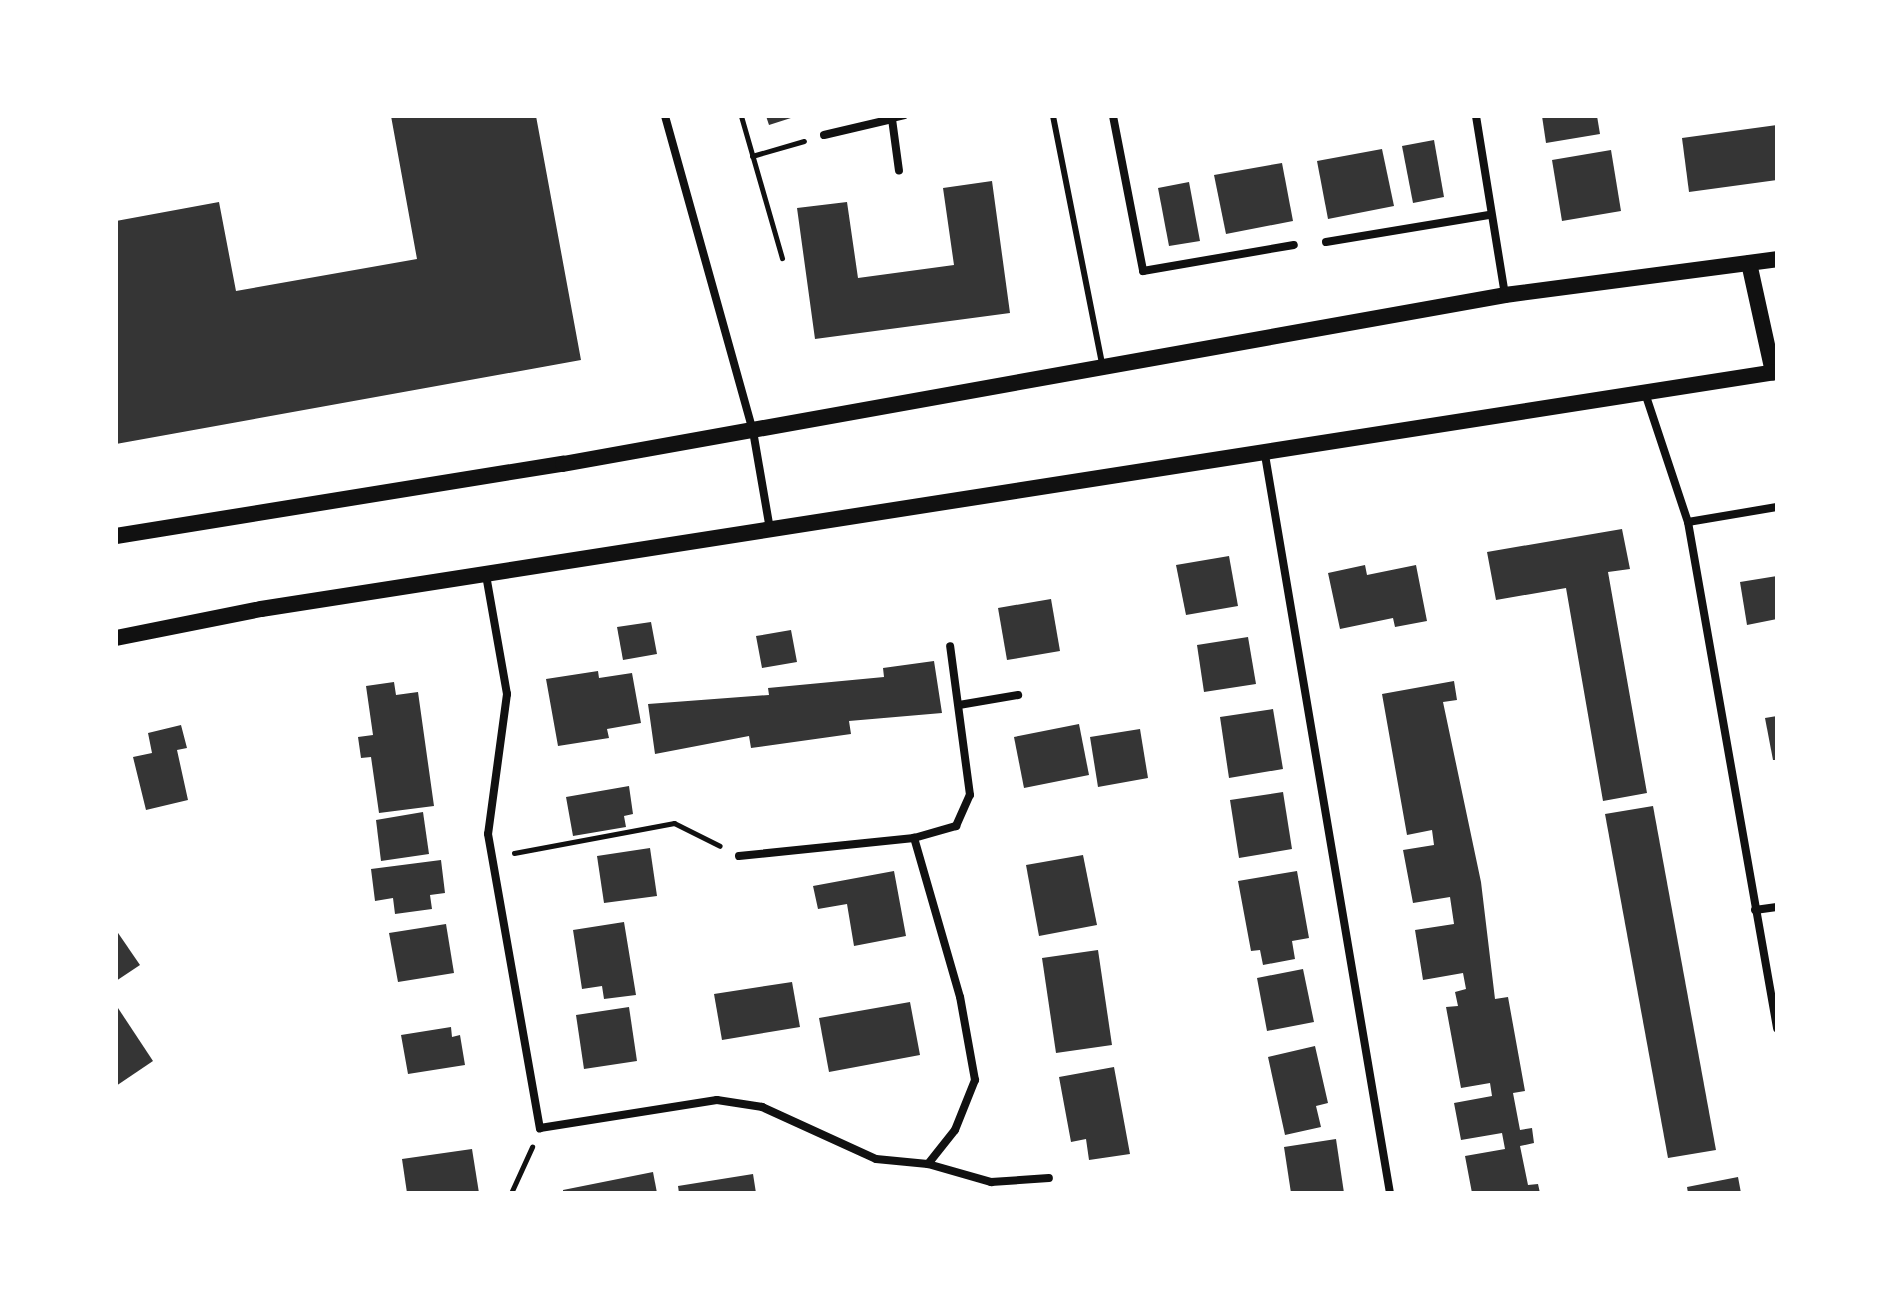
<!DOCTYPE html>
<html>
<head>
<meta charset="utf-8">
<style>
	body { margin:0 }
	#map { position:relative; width:1893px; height:1309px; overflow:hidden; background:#fff; font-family:Montserrat,sans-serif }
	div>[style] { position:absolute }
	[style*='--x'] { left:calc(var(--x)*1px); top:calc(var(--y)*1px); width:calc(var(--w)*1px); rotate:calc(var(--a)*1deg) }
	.building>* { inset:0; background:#353535 }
	.path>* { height:5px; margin:-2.5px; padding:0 2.5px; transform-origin:2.5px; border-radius:2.5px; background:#111 }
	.service>* { height:6px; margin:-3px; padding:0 3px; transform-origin:3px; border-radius:3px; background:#111 }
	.minor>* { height:8px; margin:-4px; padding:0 4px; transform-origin:4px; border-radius:4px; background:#111 }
	.secondary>* { height:16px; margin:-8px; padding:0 8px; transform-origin:8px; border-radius:8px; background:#111 }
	span { translate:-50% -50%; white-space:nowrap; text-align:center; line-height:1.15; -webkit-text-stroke:8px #fff; paint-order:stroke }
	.frame { position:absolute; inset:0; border:118px solid #fff; pointer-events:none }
</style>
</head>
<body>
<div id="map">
	<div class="building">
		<div style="clip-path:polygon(391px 116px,536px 116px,581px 360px,116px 444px,116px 221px,219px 202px,236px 291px,417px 259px)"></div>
		<div style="clip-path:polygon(766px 116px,794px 116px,794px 117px,769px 125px)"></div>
		<div style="clip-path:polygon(1542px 116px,1597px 116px,1600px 134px,1546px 143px)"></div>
		<div style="clip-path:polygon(1777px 125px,1777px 180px,1689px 192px,1682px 138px)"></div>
		<div style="clip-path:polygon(1434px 140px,1444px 197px,1413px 203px,1402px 146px)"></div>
		<div style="clip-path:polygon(1382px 149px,1394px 206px,1328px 219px,1317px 161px)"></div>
		<div style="clip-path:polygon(1611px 150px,1621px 211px,1562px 221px,1552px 160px)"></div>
		<div style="clip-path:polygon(1282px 163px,1293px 221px,1226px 234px,1214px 175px)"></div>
		<div style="clip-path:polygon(992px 181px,1010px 313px,815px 339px,797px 208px,847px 202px,858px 278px,954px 265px,943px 188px)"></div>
		<div style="clip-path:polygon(1189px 182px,1200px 241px,1169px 246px,1158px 188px)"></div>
		<div style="clip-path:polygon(1622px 529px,1630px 569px,1608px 572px,1647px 793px,1603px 801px,1566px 588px,1496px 600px,1487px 552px)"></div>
		<div style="clip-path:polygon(1229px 556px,1238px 606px,1186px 615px,1176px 565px)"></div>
		<div style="clip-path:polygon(1365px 565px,1367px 575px,1416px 565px,1427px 621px,1395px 627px,1393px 618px,1340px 629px,1328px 573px)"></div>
		<div style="clip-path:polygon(1777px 576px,1777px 619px,1747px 625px,1740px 582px)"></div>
		<div style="clip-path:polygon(1051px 599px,1060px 651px,1007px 660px,998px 608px)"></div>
		<div style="clip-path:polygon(651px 622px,657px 654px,623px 660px,617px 627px)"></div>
		<div style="clip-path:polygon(791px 630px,797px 662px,762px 668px,756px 636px)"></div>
		<div style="clip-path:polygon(1248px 637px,1256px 684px,1204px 692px,1197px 645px)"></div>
		<div style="clip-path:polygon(934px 661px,942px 713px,849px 721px,851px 734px,751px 748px,749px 736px,655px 754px,648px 704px,769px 695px,768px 688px,884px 677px,883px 668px)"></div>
		<div style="clip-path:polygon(598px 671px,599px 678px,632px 673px,641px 723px,607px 729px,609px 738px,558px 746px,546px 679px)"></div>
		<div style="clip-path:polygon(1454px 681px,1457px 700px,1443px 702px,1481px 882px,1495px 999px,1508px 997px,1525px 1091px,1513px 1093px,1520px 1130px,1532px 1128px,1534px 1143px,1520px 1146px,1528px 1185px,1538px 1184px,1540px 1193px,1472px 1193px,1465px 1156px,1505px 1149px,1502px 1133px,1461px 1140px,1454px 1103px,1492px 1096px,1490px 1083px,1461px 1088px,1446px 1007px,1458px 1006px,1455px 992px,1466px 989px,1463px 973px,1423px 980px,1415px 930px,1454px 924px,1450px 897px,1413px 903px,1403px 850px,1434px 845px,1432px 830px,1407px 835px,1382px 694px)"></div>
		<div style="clip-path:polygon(394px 682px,396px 695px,418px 692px,434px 806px,379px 813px,371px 757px,361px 758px,358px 737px,373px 735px,366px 686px)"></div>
		<div style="clip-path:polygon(1273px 709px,1283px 769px,1229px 778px,1220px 717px)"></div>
		<div style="clip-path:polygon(1777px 716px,1777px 760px,1773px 760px,1765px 718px)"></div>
		<div style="clip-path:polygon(1079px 724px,1089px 775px,1024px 788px,1014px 737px)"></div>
		<div style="clip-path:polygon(181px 725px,187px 748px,177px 750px,188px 800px,146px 810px,133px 757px,152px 753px,148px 733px)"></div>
		<div style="clip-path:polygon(1140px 729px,1148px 778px,1098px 787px,1090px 737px)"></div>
		<div style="clip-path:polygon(629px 786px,633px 814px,624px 816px,626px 827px,573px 836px,566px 797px)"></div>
		<div style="clip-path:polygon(1283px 792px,1292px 849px,1239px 858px,1230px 800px)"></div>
		<div style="clip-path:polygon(1653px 806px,1716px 1150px,1668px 1158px,1605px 814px)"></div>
		<div style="clip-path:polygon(423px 812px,429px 854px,381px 861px,376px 820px)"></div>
		<div style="clip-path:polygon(650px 848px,657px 896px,604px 903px,597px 856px)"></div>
		<div style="clip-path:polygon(1083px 855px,1097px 925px,1039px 936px,1026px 865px)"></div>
		<div style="clip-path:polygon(441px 860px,445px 893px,430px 895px,432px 909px,395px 914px,393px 898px,375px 901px,371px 869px)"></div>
		<div style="clip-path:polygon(894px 871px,906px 936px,854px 946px,847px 904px,818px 909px,813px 886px)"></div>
		<div style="clip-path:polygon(1297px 871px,1309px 938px,1292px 941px,1295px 959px,1263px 965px,1260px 950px,1251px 951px,1238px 881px)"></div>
		<div style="clip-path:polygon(624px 922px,636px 995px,604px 999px,602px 986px,582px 989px,573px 930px)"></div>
		<div style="clip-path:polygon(446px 924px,454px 973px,398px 982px,389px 933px)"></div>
		<div style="clip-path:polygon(116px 930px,140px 965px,116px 981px)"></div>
		<div style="clip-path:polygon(1098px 950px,1112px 1045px,1056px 1053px,1042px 958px)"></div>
		<div style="clip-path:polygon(1303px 969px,1314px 1022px,1267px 1031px,1257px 978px)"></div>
		<div style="clip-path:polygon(792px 982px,800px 1027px,722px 1040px,714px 994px)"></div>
		<div style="clip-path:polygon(910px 1002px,920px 1055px,829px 1072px,819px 1018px)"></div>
		<div style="clip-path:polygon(116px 1005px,153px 1061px,116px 1086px)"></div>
		<div style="clip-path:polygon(629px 1007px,637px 1061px,584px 1069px,576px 1015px)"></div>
		<div style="clip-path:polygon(451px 1027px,452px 1037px,460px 1035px,465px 1065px,408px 1074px,401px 1035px)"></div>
		<div style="clip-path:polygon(1315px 1046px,1328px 1103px,1316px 1106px,1321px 1127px,1285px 1135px,1268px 1057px)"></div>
		<div style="clip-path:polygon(1114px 1067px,1130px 1154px,1089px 1160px,1086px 1139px,1071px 1142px,1059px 1077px)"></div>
		<div style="clip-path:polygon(1336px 1139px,1344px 1193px,1291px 1193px,1284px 1147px)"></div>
		<div style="clip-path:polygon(472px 1149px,479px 1193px,407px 1193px,402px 1159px)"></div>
		<div style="clip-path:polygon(653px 1172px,657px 1193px,563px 1193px,563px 1190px)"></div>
		<div style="clip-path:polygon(753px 1174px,756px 1193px,679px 1193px,678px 1186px)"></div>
		<div style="clip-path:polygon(1738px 1177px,1741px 1193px,1688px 1193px,1687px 1187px)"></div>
	</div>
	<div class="path">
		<div style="--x:741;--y:116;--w:148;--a:73.9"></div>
		<div style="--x:752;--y:156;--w:54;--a:-16.1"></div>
		<div style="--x:514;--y:853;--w:163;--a:-10.6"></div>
		<div style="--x:674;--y:823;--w:51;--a:26.6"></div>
		<div style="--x:511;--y:1193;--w:51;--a:-65.5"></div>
	</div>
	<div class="service">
		<div style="--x:1053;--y:116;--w:253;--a:78.8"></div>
		<div style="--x:892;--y:119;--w:13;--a:-13"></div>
	</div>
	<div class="minor">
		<div style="--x:665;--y:116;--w:327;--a:74.4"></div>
		<div style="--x:753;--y:431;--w:99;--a:80.2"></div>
		<div style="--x:1113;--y:116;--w:158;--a:79"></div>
		<div style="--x:1143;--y:271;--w:153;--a:-9.8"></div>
		<div style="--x:1476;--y:116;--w:181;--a:80.8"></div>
		<div style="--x:824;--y:135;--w:70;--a:-13.2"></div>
		<div style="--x:892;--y:119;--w:52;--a:82.3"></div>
		<div style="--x:1326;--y:242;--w:165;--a:-9.4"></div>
		<div style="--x:1645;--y:393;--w:136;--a:71.6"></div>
		<div style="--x:1688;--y:522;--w:514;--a:80.02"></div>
		<div style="--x:1264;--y:449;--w:755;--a:80.39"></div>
		<div style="--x:1688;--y:522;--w:90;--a:-9.6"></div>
		<div style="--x:486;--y:575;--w:121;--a:80"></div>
		<div style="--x:507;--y:694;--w:141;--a:97.7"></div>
		<div style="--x:488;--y:834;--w:299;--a:80"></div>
		<div style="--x:540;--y:1128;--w:179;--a:-9"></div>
		<div style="--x:717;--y:1100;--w:46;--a:8.8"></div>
		<div style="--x:762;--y:1107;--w:125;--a:24.5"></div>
		<div style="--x:876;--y:1159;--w:52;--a:5.5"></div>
		<div style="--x:928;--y:1164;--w:43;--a:-51.5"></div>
		<div style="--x:955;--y:1130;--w:54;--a:-68.2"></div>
		<div style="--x:975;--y:1080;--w:84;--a:-100.2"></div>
		<div style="--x:960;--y:997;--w:166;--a:-106.1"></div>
		<div style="--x:959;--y:705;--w:60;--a:-9.6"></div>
		<div style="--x:739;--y:856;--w:176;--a:-5.9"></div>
		<div style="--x:914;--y:838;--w:44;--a:-15.9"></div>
		<div style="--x:956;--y:826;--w:34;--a:-66"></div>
		<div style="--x:970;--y:795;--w:150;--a:-97.6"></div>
		<div style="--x:1755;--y:910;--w:22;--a:-8"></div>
		<div style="--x:928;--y:1164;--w:66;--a:15.9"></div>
		<div style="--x:991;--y:1182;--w:58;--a:-3.9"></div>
	</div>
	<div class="secondary">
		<div style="--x:1749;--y:263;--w:112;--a:77.6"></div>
		<div style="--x:116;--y:536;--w:453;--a:-9.2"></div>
		<div style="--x:563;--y:464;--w:957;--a:-10.17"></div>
		<div style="--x:1505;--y:295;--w:274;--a:-7.5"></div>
		<div style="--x:116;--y:638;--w:148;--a:-11.3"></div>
		<div style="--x:261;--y:609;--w:1534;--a:-8.89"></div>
	</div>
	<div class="frame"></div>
</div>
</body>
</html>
